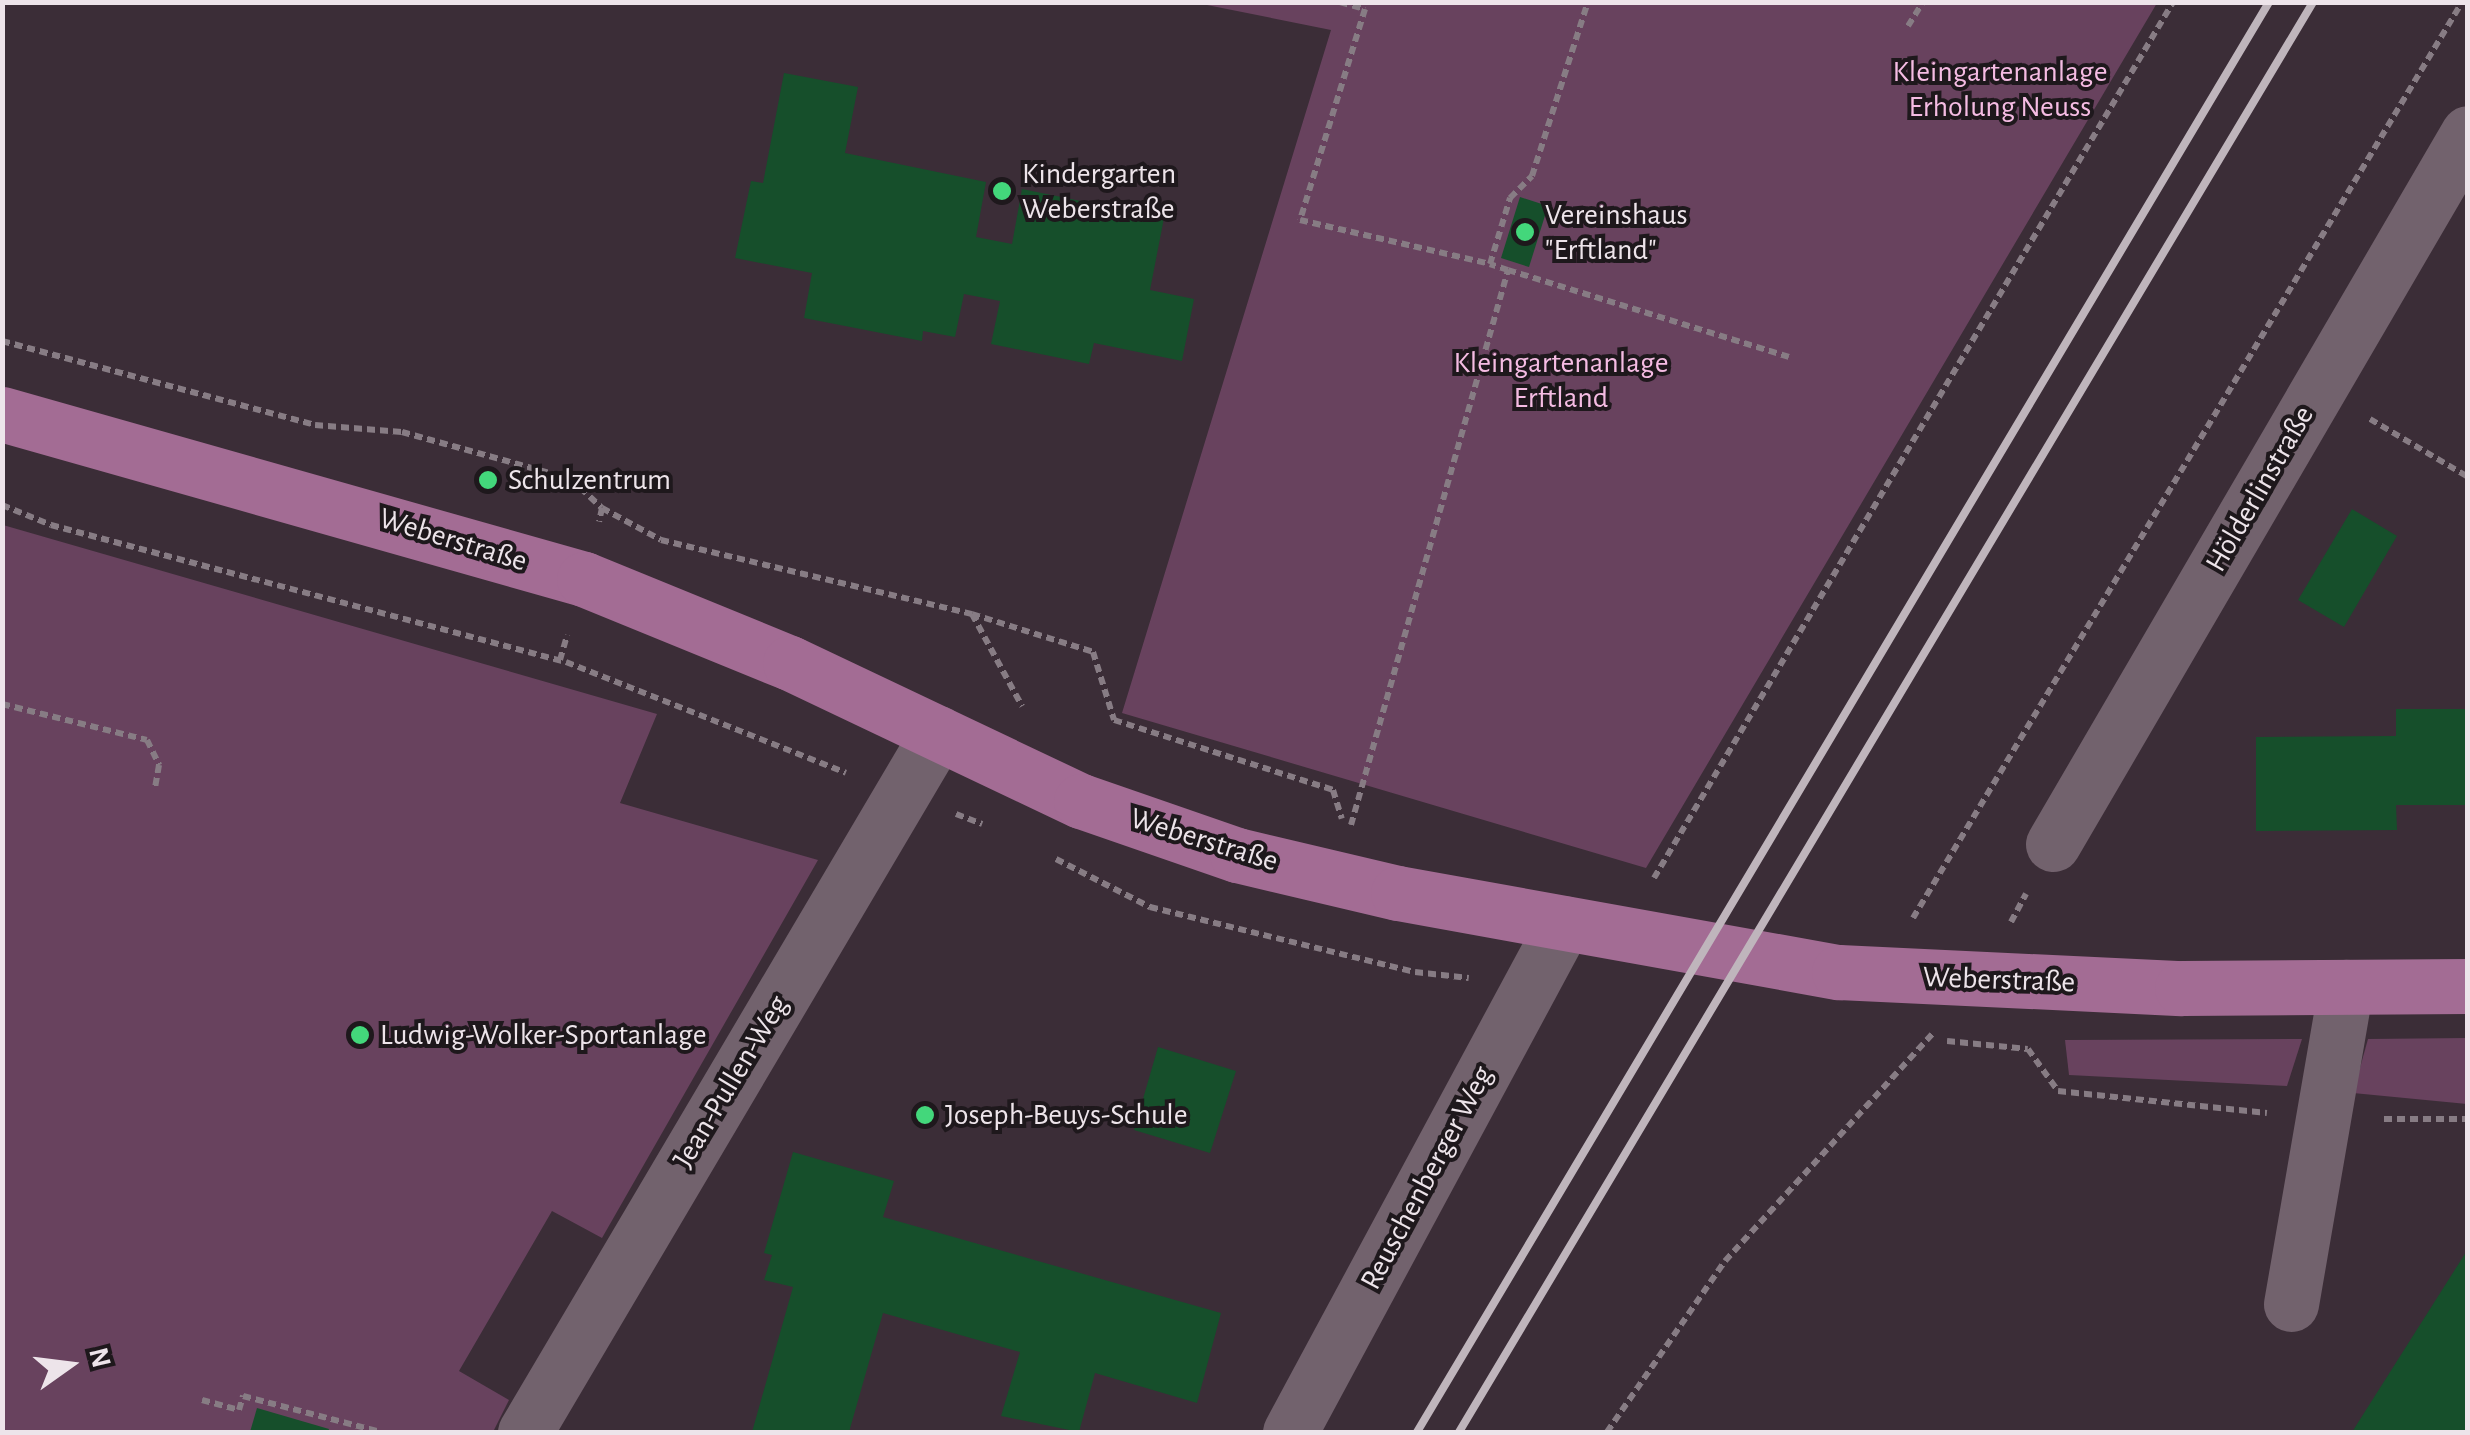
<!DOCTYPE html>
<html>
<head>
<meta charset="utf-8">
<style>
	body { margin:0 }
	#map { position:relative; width:2470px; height:1435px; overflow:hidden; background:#3b2d37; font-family:"Alegreya Sans",sans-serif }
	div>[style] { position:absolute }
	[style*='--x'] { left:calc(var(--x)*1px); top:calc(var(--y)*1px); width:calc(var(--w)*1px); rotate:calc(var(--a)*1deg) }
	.green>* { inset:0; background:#68425e }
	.building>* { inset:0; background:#164f2b }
	.path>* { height:6px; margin-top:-3px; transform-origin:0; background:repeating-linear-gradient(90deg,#877c84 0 8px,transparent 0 13px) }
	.minor>* { height:55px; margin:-27.5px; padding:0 27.5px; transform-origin:27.5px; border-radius:27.5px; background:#72626d }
	.major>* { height:55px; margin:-27.5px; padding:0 27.5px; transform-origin:27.5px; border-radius:27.5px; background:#a36c94 }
	.rail>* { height:8px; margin:-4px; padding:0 4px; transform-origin:4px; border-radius:4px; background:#bfb5bc }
	.dots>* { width:28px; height:28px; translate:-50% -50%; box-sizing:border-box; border:5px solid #1e181c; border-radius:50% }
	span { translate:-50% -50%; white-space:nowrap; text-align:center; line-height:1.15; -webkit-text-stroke:8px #1e181c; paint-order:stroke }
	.park-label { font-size:30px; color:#f5bce3 }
	.poi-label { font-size:30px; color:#ede4ea }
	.left { translate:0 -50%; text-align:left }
	.street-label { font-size:30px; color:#ede4ea }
	.frame { position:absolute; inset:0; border:5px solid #ede4ea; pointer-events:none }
	.north { position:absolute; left:20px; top:1315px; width:100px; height:100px; -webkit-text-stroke:8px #1e181c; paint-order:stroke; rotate:76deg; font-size:28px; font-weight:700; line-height:40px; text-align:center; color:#ede4ea }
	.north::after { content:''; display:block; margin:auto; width:35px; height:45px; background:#ede4ea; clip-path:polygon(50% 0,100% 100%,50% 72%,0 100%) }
</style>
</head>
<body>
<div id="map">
	<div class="green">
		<div style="clip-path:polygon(1197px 3px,2157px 3px,1646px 868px,1122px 713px,1331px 30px)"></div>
		<div style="clip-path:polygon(3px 525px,657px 714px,620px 803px,818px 860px,602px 1238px,552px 1211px,459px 1371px,509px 1400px,493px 1432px,3px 1432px)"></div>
		<div style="clip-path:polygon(2467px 1038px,2467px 1104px,2353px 1093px,2368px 1039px)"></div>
		<div style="clip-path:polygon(2302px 1039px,2287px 1086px,2069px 1075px,2065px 1040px)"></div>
	</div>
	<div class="building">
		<div style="clip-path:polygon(784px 73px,858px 87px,845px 153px,986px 182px,976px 237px,1012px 244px,1022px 189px,1164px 218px,1150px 290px,1194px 299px,1182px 361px,1094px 343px,1089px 364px,991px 344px,1000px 301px,964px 294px,955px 337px,923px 331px,922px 341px,804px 318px,812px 273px,735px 258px,751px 181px,763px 183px)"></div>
		<div style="clip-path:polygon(1520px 197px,1548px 206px,1529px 267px,1501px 258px)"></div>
		<div style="clip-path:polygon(2352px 509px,2397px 536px,2344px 627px,2298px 600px)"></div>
		<div style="clip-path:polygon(2396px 709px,2468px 709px,2468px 805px,2396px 805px,2397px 830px,2256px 831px,2256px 737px,2396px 736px)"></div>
		<div style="clip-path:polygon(1158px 1047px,1236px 1071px,1210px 1153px,1134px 1130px)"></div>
		<div style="clip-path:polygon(793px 1152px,894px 1181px,883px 1217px,1221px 1313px,1197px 1403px,1095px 1373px,1079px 1432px,1001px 1416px,1020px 1352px,883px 1313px,849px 1432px,752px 1432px,793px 1287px,764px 1280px,772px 1255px,764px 1253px)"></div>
		<div style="clip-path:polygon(2468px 1249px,2468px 1432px,2352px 1432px)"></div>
		<div style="clip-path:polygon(257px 1408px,329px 1429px,328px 1432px,250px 1432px)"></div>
	</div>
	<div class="path">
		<div style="--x:1340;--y:2;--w:26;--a:16"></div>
		<div style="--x:1365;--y:9;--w:221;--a:107.1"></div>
		<div style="--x:1300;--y:220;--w:195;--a:13"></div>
		<div style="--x:1908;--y:26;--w:28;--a:-58"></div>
		<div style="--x:1508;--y:270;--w:294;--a:17.2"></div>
		<div style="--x:2;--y:341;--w:324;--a:15"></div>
		<div style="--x:315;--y:425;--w:87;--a:4.6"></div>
		<div style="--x:402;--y:432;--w:175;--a:15.5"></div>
		<div style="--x:571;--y:479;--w:42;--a:43.1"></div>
		<div style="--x:602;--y:508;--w:14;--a:102"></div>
		<div style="--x:2370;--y:419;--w:114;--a:30.6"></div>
		<div style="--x:2;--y:505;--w:53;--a:22.2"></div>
		<div style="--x:51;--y:525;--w:533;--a:14.9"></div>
		<div style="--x:566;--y:662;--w:301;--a:21.6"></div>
		<div style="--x:602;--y:508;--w:67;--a:28.5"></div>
		<div style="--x:661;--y:540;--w:320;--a:13.4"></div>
		<div style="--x:972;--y:614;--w:127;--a:17.4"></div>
		<div style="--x:1093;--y:652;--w:71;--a:72.8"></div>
		<div style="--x:1114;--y:720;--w:230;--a:17.7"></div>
		<div style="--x:1333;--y:790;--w:30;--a:73"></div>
		<div style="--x:972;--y:614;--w:105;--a:61.5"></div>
		<div style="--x:560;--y:660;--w:26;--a:-74"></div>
		<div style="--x:2;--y:704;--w:149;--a:13.9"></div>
		<div style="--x:147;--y:740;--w:28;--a:64"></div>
		<div style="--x:159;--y:765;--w:23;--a:100"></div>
		<div style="--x:956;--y:814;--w:28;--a:21"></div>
		<div style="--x:1351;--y:825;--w:577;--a:-74.2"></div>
		<div style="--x:1508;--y:270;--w:19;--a:-162"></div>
		<div style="--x:1490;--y:264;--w:69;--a:-73.1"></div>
		<div style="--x:1510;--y:198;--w:31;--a:-45"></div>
		<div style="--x:1532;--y:176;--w:183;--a:-72.2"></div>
		<div style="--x:1056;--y:859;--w:106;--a:27.1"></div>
		<div style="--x:1150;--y:907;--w:273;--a:13.8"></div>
		<div style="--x:1415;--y:972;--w:54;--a:6.3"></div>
		<div style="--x:1654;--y:878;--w:1018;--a:-59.35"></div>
		<div style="--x:1913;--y:918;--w:1068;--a:-59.06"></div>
		<div style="--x:2011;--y:922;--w:32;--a:-62"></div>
		<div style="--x:1947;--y:1041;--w:81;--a:5.6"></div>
		<div style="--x:2028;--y:1049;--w:52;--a:54.5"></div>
		<div style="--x:2058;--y:1091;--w:210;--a:6"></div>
		<div style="--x:2384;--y:1119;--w:84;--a:0"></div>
		<div style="--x:202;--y:1400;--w:38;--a:15"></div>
		<div style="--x:239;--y:1410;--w:15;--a:-74"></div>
		<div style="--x:243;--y:1396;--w:143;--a:14.6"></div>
		<div style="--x:1607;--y:1432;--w:208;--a:-55.4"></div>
		<div style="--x:1725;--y:1261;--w:307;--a:-47.6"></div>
	</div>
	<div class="minor">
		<div style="--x:2053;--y:844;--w:823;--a:-59.73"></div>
		<div style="--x:2291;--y:1304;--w:322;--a:-80.2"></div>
		<div style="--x:525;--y:1432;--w:812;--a:-59.42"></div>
		<div style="--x:1290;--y:1432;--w:578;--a:-61.71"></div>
	</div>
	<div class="major">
		<div style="--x:2;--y:414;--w:605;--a:15.83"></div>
		<div style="--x:584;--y:579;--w:222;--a:22.2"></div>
		<div style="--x:790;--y:663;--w:322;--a:25.4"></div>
		<div style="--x:1081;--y:801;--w:165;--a:19.1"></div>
		<div style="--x:1237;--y:855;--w:165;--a:13.3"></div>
		<div style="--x:1398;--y:893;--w:448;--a:10.2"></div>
		<div style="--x:1839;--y:972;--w:343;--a:2.7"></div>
		<div style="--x:2182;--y:988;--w:286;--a:-0.4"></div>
	</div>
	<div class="rail">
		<div style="--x:1417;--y:1432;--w:1665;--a:-59.21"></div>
		<div style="--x:1459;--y:1432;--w:1666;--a:-59.15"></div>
	</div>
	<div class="dots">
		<div style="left:1002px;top:191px;background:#43d77b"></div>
		<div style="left:1525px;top:232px;background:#43d77b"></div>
		<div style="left:488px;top:480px;background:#43d77b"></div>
		<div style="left:360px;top:1035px;background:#43d77b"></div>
		<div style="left:925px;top:1115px;background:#43d77b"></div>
	</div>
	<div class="park-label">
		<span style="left:2000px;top:89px">Kleingartenanlage<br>Erholung Neuss</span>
		<span style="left:1561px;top:380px">Kleingartenanlage<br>Erftland</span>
	</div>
	<div class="poi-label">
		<span class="left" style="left:1022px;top:191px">Kindergarten<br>Weberstraße</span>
		<span class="left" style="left:1545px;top:232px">Vereinshaus<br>"Erftland"</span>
		<span class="left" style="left:508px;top:480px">Schulzentrum</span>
		<span class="left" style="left:380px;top:1035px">Ludwig-Wolker-Sportanlage</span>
		<span class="left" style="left:945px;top:1115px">Joseph-Beuys-Schule</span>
	</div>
	<div class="street-label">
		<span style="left:2260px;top:489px;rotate:-60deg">Hölderlinstraße</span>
		<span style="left:453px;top:540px;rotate:17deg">Weberstraße</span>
		<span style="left:1204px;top:840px;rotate:17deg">Weberstraße</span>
		<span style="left:1999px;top:980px;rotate:2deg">Weberstraße</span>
		<span style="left:731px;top:1082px;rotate:-59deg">Jean-Pullen-Weg</span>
		<span style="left:1427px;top:1178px;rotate:-62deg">Reuschenberger Weg</span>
	</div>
	<div class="frame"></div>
	<div class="north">N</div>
</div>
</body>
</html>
